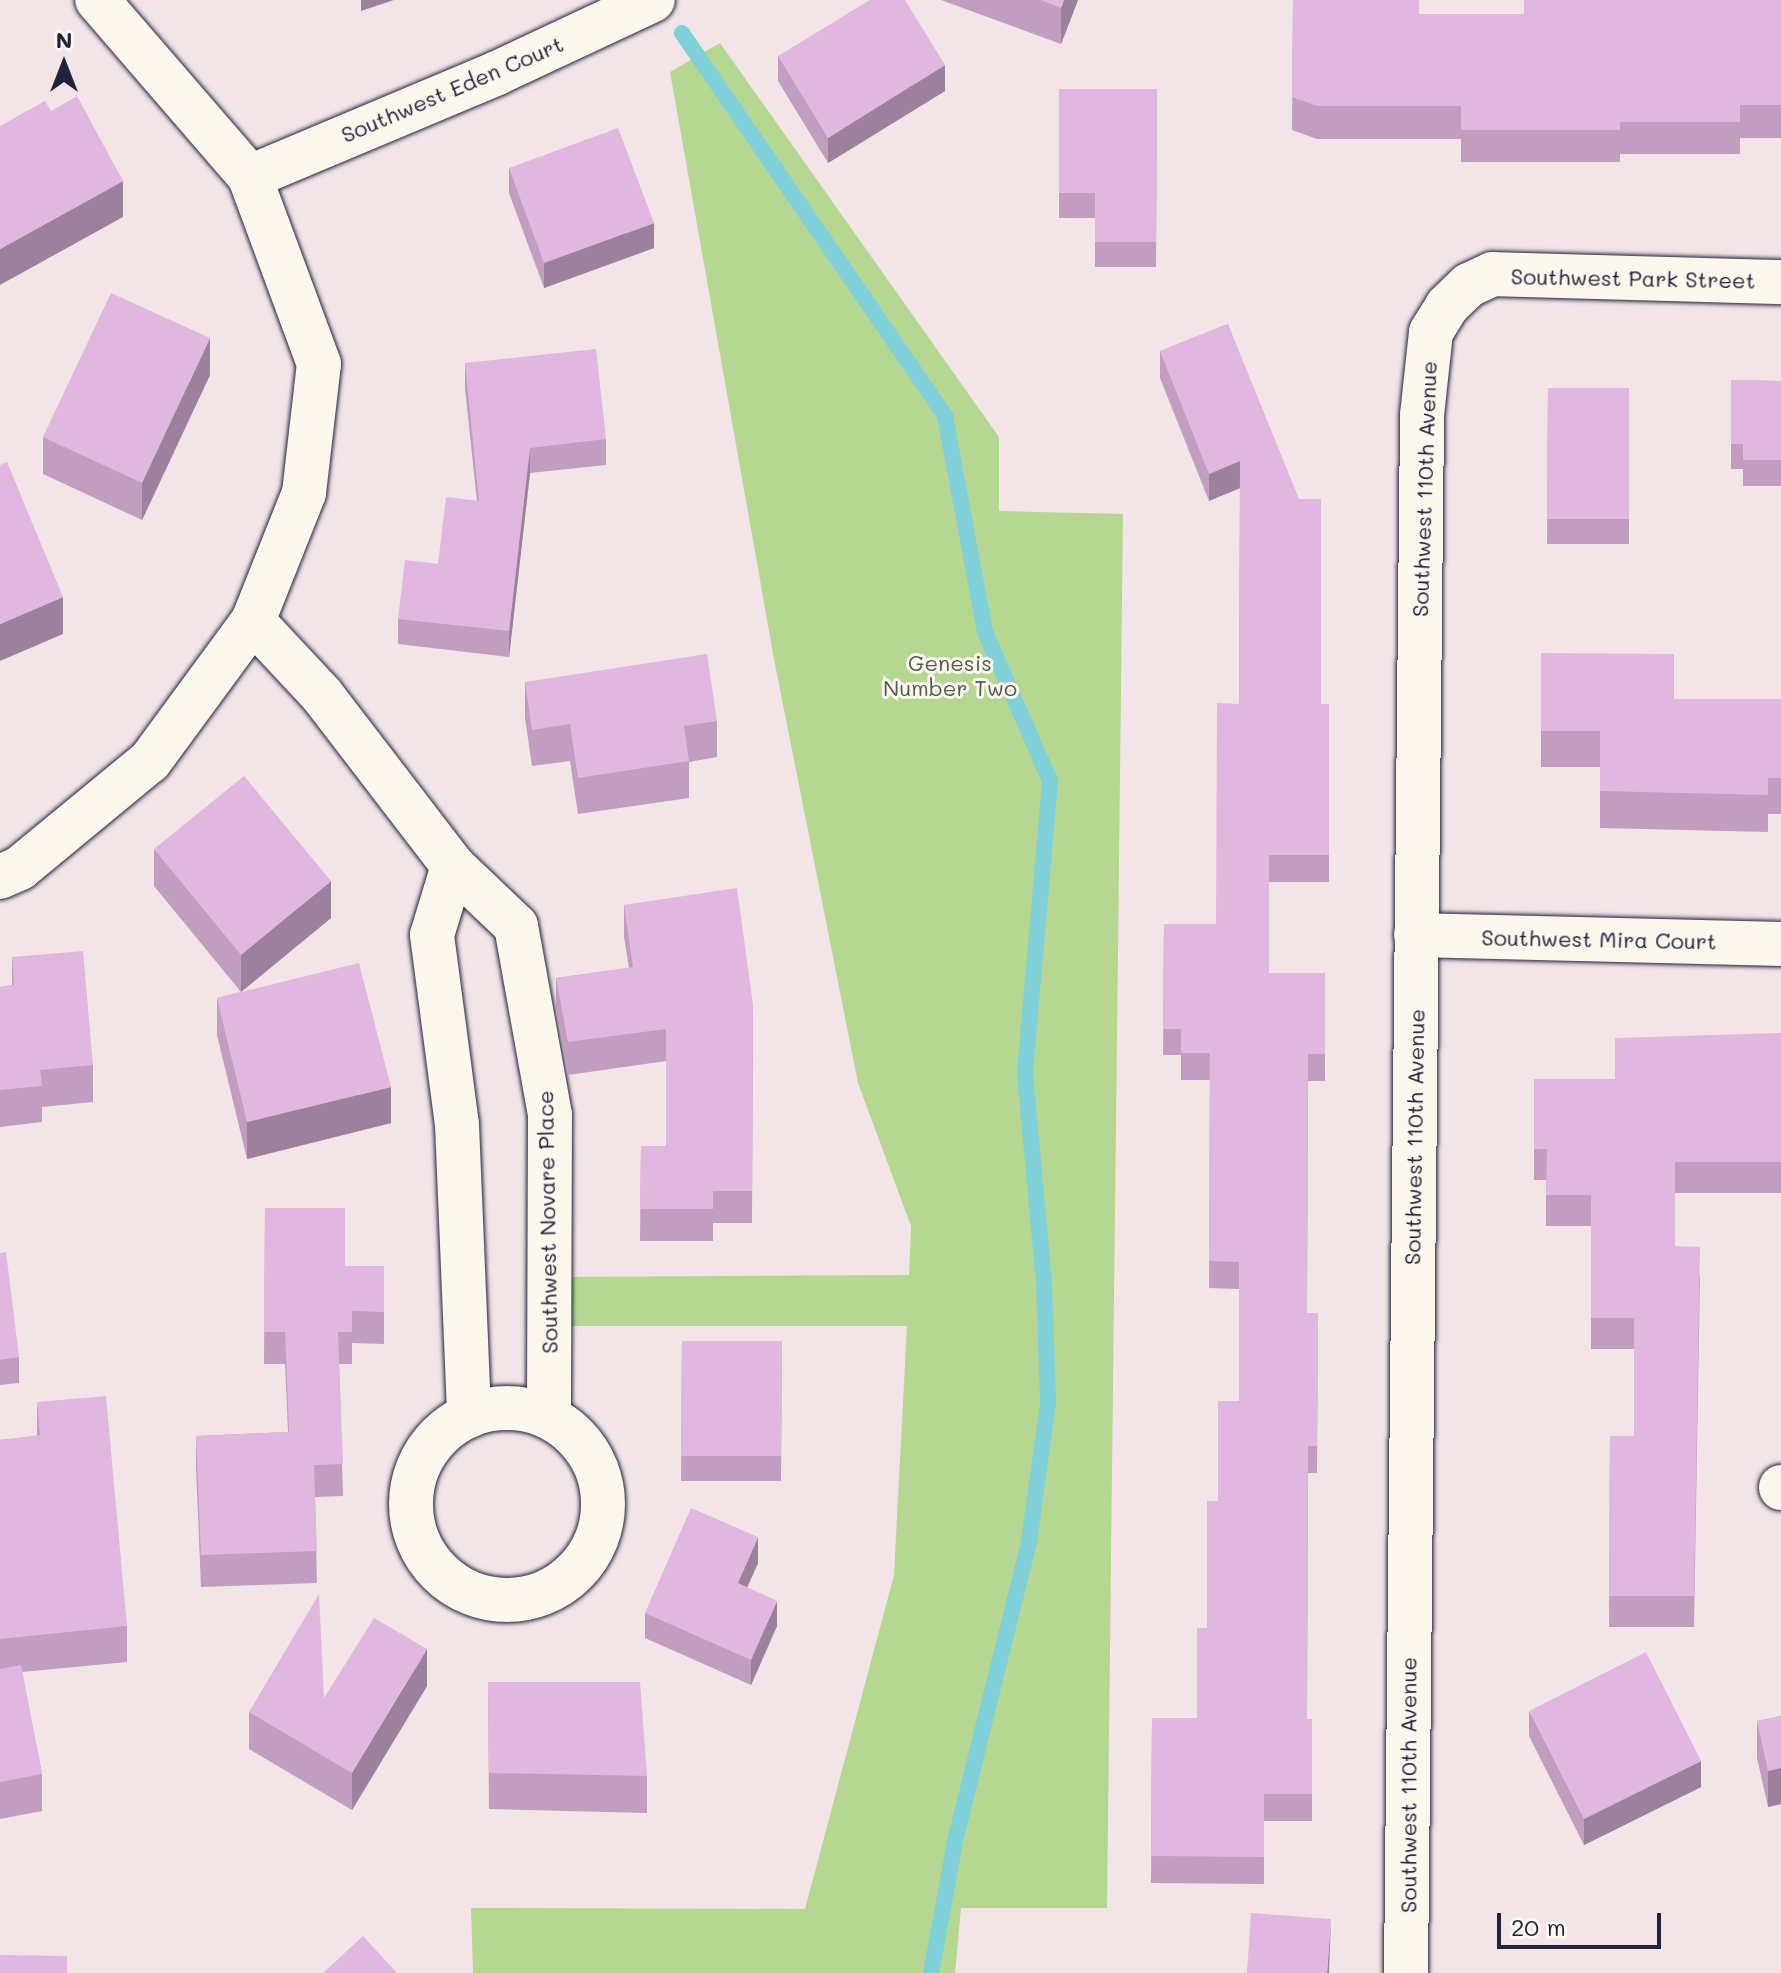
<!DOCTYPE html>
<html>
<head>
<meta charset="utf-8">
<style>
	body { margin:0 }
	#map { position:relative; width:1781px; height:1973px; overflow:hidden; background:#f3e4e8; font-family:Mali,sans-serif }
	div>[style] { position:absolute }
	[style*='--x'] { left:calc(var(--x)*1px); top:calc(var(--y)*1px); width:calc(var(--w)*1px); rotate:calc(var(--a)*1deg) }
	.green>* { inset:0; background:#b5d792 }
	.stream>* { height:16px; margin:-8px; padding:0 8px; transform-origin:8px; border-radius:8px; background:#7fd0d8 }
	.roads { filter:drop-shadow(0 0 2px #22223b) drop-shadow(0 0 2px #22223b) }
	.minor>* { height:44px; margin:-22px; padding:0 22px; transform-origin:22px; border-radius:22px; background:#fbf7ec }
	.minor>.ring { margin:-22px; padding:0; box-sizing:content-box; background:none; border:44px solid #fbf7ec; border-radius:50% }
	.wall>* { inset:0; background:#c19dbf }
	.shaded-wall>* { inset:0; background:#9d809b }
	.building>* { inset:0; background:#e0b7de }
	span { translate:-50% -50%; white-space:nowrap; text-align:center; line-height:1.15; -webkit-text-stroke:6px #fbf7ec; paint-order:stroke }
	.street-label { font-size:22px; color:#22223b }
	.park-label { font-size:22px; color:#4e5855 }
	.north { position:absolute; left:24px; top:24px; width:80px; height:80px; -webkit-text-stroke:6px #fbf7ec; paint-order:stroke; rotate:0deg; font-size:22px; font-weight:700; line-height:32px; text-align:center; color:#22223b }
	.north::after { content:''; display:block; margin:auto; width:28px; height:36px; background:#22223b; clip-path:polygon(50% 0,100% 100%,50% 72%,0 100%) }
	.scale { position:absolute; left:1497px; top:1913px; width:164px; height:36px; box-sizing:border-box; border:4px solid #22223b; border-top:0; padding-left:10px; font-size:24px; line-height:28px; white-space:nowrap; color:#22223b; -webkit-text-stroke:6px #fbf7ec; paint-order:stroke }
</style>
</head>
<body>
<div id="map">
	<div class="green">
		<div style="clip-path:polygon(720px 43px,999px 437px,999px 511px,1123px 514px,1107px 1908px,961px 1908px,955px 1973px,473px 1973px,471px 1908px,805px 1909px,894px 1575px,907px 1326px,564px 1326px,566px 1277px,909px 1275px,911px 1226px,858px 1083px,774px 659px,670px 72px)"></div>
	</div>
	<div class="stream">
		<div style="--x:682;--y:33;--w:465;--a:55.5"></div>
		<div style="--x:945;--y:416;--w:220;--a:79.5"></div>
		<div style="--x:985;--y:632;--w:163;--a:66.4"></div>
		<div style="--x:1050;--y:781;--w:294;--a:94.9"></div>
		<div style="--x:1025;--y:1074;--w:208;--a:84.8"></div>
		<div style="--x:1044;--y:1281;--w:122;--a:88.1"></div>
		<div style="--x:1048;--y:1403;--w:140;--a:97.8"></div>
		<div style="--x:1029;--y:1542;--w:303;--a:103.9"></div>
		<div style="--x:956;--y:1836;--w:139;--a:100.3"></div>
	</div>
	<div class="roads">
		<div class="minor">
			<div style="--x:250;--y:177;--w:268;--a:-22.8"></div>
			<div style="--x:497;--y:73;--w:172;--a:-25.1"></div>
			<div style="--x:253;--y:621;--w:101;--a:47"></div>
			<div style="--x:322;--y:695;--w:215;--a:52.5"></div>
			<div style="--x:453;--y:866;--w:87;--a:43.6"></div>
			<div style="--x:516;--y:926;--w:192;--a:79.8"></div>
			<div style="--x:550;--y:1115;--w:302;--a:90.2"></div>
			<div style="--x:453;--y:866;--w:72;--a:106.9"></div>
			<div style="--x:432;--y:935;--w:192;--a:82.5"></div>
			<div style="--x:457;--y:1125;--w:291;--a:87.6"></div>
			<div style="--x:0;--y:877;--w:22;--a:-24"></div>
			<div style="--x:20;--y:868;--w:168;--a:-39.5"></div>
			<div style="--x:150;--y:761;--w:174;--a:-53.7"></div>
			<div style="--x:253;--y:621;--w:138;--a:-68.3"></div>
			<div style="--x:304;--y:493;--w:130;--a:-83.4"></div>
			<div style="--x:319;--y:364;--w:199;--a:-110.3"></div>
			<div style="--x:250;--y:177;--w:234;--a:-130.8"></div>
			<div style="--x:1416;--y:935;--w:365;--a:1.4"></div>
			<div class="ring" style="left:411px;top:1408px;width:148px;height:148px"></div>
			<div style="--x:1781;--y:1487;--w:1;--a:90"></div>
			<div style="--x:1406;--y:1973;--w:1558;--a:-89.41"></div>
			<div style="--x:1422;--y:415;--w:83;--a:-83.8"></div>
			<div style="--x:1431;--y:332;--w:31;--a:-58"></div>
			<div style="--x:1447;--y:306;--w:30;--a:-44"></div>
			<div style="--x:1469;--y:285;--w:26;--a:-25"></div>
			<div style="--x:1493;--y:274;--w:288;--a:1.6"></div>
		</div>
	</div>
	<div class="wall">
		<div style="clip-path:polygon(941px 0,1078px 0,1061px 44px)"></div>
		<div style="clip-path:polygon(1293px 0,1419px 14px,1524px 14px,1781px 0,1781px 138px,1740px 138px,1740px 154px,1620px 154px,1620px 162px,1461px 162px,1461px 139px,1317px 139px,1292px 130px)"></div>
		<div style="clip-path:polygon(778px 56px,945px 91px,828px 163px,778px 81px)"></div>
		<div style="clip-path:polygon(1059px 89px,1157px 89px,1156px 267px,1095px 267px,1095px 218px,1059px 218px)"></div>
		<div style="clip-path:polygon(509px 168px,654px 248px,544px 288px,509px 193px)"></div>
		<div style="clip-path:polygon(1228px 324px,1321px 704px,1329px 704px,1329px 882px,1269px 882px,1269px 973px,1325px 973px,1325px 1081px,1308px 1081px,1307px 1313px,1318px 1313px,1317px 1473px,1308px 1473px,1307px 1719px,1312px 1719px,1312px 1821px,1264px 1821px,1264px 1884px,1151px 1883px,1152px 1718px,1197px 1718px,1207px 1628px,1218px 1501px,1239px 1401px,1239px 1289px,1209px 1288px,1210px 1080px,1181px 1080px,1181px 1055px,1163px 1055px,1164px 924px,1216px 924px,1239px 704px,1240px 488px,1209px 501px,1160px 378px,1160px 351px)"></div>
		<div style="clip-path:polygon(465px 363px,606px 439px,606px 465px,530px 473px,509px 657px,398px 644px,398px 619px,438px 564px,477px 501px,465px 389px)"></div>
		<div style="clip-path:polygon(210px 375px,142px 520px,43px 474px,43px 437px)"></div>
		<div style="clip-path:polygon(1731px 380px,1781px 381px,1781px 486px,1743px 486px,1743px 469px,1731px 469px)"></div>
		<div style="clip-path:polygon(1548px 388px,1629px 388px,1629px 544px,1547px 544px)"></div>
		<div style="clip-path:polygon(1541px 653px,1674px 699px,1781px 699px,1781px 814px,1768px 814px,1768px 832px,1600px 828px,1600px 767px,1541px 767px)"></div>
		<div style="clip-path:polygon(525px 682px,717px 721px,717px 757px,689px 762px,689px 798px,578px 814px,570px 761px,532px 766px,525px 718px)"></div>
		<div style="clip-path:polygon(154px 849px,331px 918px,241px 992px,391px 1123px,247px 1159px,217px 1035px,217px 998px,241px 992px,154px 886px)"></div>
		<div style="clip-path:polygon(624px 905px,753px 1005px,752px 1223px,713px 1223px,713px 1241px,640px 1241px,641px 1146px,666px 1146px,666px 1061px,568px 1075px,556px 1010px,556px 978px,629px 968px,624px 937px)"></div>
		<div style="clip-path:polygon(12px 957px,93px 1065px,93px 1102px,42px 1107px,42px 1122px,0 1127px,0 987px,12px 985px)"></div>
		<div style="clip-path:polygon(1781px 1033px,1781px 1193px,1675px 1193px,1675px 1246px,1700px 1277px,1694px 1627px,1609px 1627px,1610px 1436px,1634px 1436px,1634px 1349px,1591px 1349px,1591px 1226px,1546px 1226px,1546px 1180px,1534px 1180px,1534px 1079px,1615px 1079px)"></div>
		<div style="clip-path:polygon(265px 1208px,345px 1266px,384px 1266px,384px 1344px,352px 1343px,352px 1364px,339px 1364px,343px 1496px,315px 1497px,317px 1583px,201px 1587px,196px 1468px,196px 1436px,288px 1432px,285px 1364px,264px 1364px)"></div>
		<div style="clip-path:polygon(0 1253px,19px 1357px,19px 1383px,0 1385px)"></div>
		<div style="clip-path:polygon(682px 1341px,782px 1341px,781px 1481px,681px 1481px)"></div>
		<div style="clip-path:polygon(37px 1402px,127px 1626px,127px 1662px,22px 1672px,42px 1774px,42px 1811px,0 1819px,0 1440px,37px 1436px)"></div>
		<div style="clip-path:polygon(758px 1563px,747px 1587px,777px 1626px,751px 1685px,645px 1638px,645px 1613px)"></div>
		<div style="clip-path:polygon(488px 1682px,647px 1776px,647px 1813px,489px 1809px)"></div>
		<div style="clip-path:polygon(427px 1686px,352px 1810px,249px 1749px,249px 1712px,324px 1698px)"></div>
		<div style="clip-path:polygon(1529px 1711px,1701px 1787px,1584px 1845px,1529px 1736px)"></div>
		<div style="clip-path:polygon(1781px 1716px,1781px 1804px,1768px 1807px,1757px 1758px,1757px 1721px)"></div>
	</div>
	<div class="shaded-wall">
		<div style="clip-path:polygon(361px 0,394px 0,361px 11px)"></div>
		<div style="clip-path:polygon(1064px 0,1078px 0,1061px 44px,1061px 8px)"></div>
		<div style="clip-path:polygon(945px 65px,945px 91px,828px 163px,828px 138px)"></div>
		<div style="clip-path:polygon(123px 181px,123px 217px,0 285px,0 249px)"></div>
		<div style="clip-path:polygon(654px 223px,654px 248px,544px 288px,544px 263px)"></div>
		<div style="clip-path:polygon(210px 338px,210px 375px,142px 520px,142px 483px)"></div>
		<div style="clip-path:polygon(530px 448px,530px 473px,509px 657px,509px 631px)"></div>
		<div style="clip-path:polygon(1240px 461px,1240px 488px,1209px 501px,1209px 474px)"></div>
		<div style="clip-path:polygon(63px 597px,63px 634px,0 661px,0 624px)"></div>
		<div style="clip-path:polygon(331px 881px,331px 918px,241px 992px,241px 955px)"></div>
		<div style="clip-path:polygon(391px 1087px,391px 1123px,247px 1159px,247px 1122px)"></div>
		<div style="clip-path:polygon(758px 1537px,758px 1563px,738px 1608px,738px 1583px)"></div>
		<div style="clip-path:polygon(777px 1601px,777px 1626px,751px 1685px,751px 1660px)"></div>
		<div style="clip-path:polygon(427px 1649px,427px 1686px,352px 1810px,352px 1773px)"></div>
		<div style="clip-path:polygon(1701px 1761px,1701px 1787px,1584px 1845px,1584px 1819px)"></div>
		<div style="clip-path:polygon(1781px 1768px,1781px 1804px,1768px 1807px,1768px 1771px)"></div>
		<div style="clip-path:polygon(1331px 1919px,1329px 1973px,1327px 1973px)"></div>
	</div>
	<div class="building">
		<div style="clip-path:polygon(870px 0,905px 0,945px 65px,828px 138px,778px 56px)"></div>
		<div style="clip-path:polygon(1041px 0,1064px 0,1061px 8px)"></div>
		<div style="clip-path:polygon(1293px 0,1419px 0,1419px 14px,1524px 14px,1524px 0,1781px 0,1781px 105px,1740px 105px,1740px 122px,1620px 122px,1620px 130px,1461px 130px,1461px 106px,1317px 106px,1292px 97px)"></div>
		<div style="clip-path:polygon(1059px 89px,1157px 89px,1156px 242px,1095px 242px,1095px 193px,1059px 193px)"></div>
		<div style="clip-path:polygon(77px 96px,123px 181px,0 249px,0 126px,45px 101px,51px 111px)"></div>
		<div style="clip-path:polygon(618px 128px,654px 223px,544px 263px,509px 168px)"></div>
		<div style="clip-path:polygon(111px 293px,210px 338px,142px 483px,43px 437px)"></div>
		<div style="clip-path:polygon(1228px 324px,1299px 499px,1321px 499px,1321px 704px,1329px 704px,1329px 855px,1269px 855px,1269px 973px,1325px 973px,1325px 1054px,1308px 1054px,1307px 1313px,1318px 1313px,1317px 1446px,1308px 1446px,1307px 1719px,1312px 1719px,1312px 1794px,1264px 1794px,1264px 1857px,1151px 1856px,1152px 1718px,1197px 1718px,1197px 1628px,1207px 1628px,1207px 1501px,1218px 1501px,1218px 1401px,1239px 1401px,1239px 1262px,1209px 1261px,1210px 1053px,1181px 1053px,1181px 1029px,1163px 1029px,1164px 924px,1216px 924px,1217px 703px,1239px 704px,1240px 461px,1209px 474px,1160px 351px)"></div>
		<div style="clip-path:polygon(596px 349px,606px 439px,530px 448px,509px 631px,398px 619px,405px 560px,438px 564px,446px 497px,479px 501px,465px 363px)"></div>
		<div style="clip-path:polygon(1731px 380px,1781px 381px,1781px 460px,1743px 460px,1743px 444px,1731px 444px)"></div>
		<div style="clip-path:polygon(1548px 388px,1629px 388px,1629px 519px,1547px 519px)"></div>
		<div style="clip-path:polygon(7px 462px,63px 597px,0 624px,0 465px)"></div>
		<div style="clip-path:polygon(1541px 653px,1674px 654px,1674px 699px,1781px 699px,1781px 778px,1768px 778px,1768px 795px,1600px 791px,1600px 731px,1541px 731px)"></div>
		<div style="clip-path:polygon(707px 654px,717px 721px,684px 726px,689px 761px,578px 778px,570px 724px,532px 730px,525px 682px)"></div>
		<div style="clip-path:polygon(244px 776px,331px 881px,241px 955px,154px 849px)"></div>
		<div style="clip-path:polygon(737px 888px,753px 1005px,752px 1191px,713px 1191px,713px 1209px,640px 1209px,641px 1146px,666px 1146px,666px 1029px,568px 1042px,556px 978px,633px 967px,624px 905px)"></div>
		<div style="clip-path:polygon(83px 951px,93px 1065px,40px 1070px,42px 1086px,0 1090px,0 987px,14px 985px,12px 957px)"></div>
		<div style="clip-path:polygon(359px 963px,391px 1087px,247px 1122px,217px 998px)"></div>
		<div style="clip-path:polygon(1781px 1033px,1781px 1162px,1675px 1162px,1675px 1246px,1700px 1247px,1694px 1596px,1609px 1596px,1610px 1436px,1634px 1436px,1634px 1318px,1591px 1318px,1591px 1195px,1546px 1195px,1547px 1149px,1534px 1149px,1534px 1079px,1615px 1079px,1615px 1038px)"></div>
		<div style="clip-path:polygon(265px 1208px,345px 1208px,345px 1266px,384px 1266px,384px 1312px,352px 1311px,352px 1332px,338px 1332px,343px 1464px,314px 1465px,317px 1551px,201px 1555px,196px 1436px,289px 1432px,285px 1332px,264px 1332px)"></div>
		<div style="clip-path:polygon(6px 1252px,19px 1357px,0 1360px,0 1253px)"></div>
		<div style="clip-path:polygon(682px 1341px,782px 1341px,781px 1456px,681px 1456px)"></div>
		<div style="clip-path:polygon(106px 1396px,127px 1626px,0 1639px,0 1440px,40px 1435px,37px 1402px)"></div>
		<div style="clip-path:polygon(691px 1508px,758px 1537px,738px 1583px,777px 1601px,751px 1660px,645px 1613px)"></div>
		<div style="clip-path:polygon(319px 1594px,324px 1698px,374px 1618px,427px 1649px,352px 1773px,249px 1712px)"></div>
		<div style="clip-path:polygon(1646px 1652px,1701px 1761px,1584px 1819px,1529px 1711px)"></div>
		<div style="clip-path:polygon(21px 1665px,42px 1774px,0 1782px,0 1669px)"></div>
		<div style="clip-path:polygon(488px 1682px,640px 1682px,647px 1776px,489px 1773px)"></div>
		<div style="clip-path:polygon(1781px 1716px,1781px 1768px,1768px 1771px,1757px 1721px)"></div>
		<div style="clip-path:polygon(1251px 1913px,1331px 1919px,1327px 1973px,1247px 1973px)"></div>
		<div style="clip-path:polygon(363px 1936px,397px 1973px,323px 1973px)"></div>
		<div style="clip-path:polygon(0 1955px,67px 1956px,67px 1973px,0 1973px)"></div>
	</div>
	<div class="street-label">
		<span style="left:452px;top:89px;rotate:-23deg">Southwest Eden Court</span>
		<span style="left:1633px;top:278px;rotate:1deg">Southwest Park Street</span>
		<span style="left:1424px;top:489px;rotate:-88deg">Southwest 110th Avenue</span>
		<span style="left:1599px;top:939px;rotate:1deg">Southwest Mira Court</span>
		<span style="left:1414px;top:1137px;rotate:-89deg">Southwest 110th Avenue</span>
		<span style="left:547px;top:1222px;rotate:-91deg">Southwest Novare Place</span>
		<span style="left:1408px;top:1785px;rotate:-90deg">Southwest 110th Avenue</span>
	</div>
	<div class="park-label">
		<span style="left:950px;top:675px">Genesis<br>Number Two</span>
	</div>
	<div class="north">N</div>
	<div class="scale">20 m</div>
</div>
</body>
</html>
